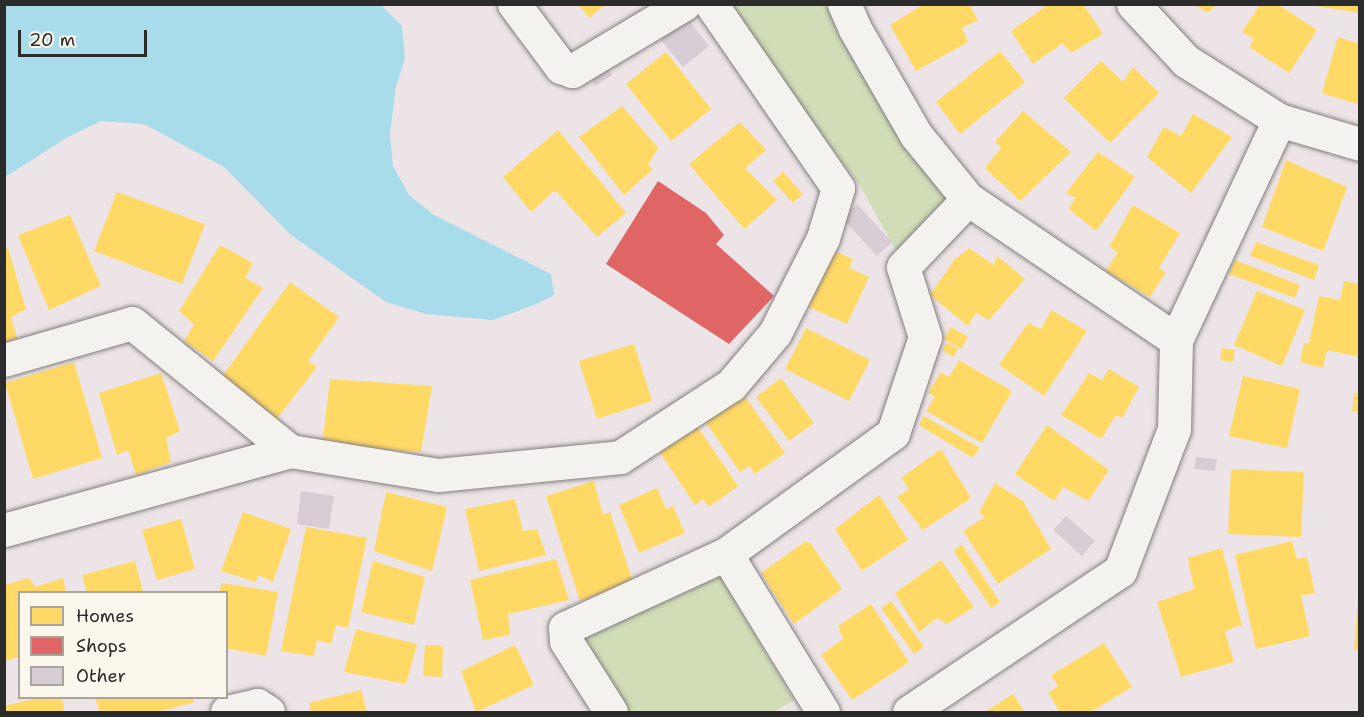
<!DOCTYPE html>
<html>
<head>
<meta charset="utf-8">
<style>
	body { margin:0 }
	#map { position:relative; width:1364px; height:717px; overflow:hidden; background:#ece4e6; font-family:"Shantell Sans",sans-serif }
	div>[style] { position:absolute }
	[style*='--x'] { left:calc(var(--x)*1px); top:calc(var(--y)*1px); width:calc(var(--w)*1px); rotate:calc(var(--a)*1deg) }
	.green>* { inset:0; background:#d0ddb7 }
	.water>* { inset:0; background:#a9dcea }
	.homes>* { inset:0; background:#ffd966 }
	.shops>* { inset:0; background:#e06666 }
	.building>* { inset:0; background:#d9cdd5 }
	.roads { filter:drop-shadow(0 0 2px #827e7f) drop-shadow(0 0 2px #827e7f) }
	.minor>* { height:33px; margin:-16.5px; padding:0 16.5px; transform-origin:16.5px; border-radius:16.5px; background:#f4f2ef }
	span { translate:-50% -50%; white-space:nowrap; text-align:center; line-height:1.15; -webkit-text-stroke:6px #fbf7ec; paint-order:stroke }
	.frame { position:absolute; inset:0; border:6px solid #2b2b2b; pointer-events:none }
	.legend { position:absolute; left:18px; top:591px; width:210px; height:108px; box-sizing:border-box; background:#fbf7ec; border:2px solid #a8a59f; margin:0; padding:8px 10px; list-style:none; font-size:18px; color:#2b2b2b }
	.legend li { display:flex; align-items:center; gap:12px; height:30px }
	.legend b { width:30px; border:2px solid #a8a59f }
	.scale { position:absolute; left:18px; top:30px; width:129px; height:27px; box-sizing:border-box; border:3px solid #2b2b2b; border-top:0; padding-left:8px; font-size:18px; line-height:21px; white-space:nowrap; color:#2b2b2b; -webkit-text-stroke:4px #fbf7ec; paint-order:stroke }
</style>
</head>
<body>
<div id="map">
	<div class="green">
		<div style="clip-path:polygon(727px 5px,826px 5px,949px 202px,900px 257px,859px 184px,725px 10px)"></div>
		<div style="clip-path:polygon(718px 573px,794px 700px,773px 712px,620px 712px,575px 633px)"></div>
	</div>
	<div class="water">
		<div style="clip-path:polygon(5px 4px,381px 5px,402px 26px,405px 59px,396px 86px,390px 134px,393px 166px,409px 195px,434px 215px,551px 274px,554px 295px,537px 304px,493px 320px,426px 314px,386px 302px,291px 235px,224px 167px,144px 124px,101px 121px,68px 137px,5px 177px)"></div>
	</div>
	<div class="homes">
		<div style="clip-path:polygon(578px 4px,606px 4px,589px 18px)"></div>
		<div style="clip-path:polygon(924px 4px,969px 4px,978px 20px,962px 28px,968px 42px,916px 71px,890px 25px)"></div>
		<div style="clip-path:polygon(1049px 4px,1083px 4px,1103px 34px,1071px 53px,1063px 43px,1033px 64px,1011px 31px)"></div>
		<div style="clip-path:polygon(1194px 4px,1217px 4px,1208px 13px)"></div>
		<div style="clip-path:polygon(1260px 4px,1277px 4px,1317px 30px,1289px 73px,1249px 47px,1254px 39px,1242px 32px)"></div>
		<div style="clip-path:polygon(1316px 4px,1360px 4px,1360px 13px,1316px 6px)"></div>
		<div style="clip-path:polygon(1338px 37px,1360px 44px,1360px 105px,1322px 93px)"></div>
		<div style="clip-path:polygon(1000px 51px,1025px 82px,960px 134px,936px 102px)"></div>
		<div style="clip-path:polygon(666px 52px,711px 109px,671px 141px,626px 84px)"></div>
		<div style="clip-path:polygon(1101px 61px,1123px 82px,1133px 67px,1159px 93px,1110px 143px,1064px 98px)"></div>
		<div style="clip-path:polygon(622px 106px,658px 148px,648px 165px,653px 169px,624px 195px,579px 137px)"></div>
		<div style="clip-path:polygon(1023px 111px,1071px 152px,1020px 201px,985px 168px,1001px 148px,995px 142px)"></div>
		<div style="clip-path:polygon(1193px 114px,1232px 137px,1191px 193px,1147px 157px,1164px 127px,1181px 136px)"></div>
		<div style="clip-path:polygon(740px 122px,766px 150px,745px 168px,777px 200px,744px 229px,689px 164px)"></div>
		<div style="clip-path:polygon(558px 130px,626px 213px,597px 237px,555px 190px,531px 212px,503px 177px)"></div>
		<div style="clip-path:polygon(1098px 152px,1135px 177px,1096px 231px,1069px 209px,1075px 198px,1066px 193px)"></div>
		<div style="clip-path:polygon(1286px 160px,1347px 187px,1323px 251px,1262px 227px)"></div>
		<div style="clip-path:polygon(783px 172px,803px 194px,793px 203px,773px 181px)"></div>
		<div style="clip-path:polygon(117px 192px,205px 224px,182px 284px,94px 251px)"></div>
		<div style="clip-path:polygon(1133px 205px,1180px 233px,1159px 268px,1166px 272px,1150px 297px,1106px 271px,1118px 252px,1109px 247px)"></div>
		<div style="clip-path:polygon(70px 215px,101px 286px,49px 310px,18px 235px)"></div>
		<div style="clip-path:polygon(1256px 242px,1319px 265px,1314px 280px,1250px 256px)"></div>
		<div style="clip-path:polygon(220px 245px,253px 263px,245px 278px,263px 288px,213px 361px,184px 341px,194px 324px,179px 311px)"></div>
		<div style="clip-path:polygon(8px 248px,26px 309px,11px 317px,17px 338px,4px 343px,4px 249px)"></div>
		<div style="clip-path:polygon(827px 248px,853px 259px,849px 268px,869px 277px,847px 324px,802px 304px)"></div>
		<div style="clip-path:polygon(969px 248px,994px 265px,997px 256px,1025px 279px,989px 320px,976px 313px,968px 326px,930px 295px,954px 260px)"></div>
		<div style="clip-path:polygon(1235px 260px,1300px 285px,1295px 298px,1229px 274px)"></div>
		<div style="clip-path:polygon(1344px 281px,1360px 284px,1360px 357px,1327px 350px,1323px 368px,1300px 362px,1304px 343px,1309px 343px,1319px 296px,1340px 300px)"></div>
		<div style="clip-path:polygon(290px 282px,339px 317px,308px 361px,317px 367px,275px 421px,222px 377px)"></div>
		<div style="clip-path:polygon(1257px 291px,1305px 310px,1282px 366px,1234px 345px)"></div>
		<div style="clip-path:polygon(1051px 310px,1087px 331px,1044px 396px,999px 365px,1028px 323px,1041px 329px)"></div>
		<div style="clip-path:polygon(951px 327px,968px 337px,961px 349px,944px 339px)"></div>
		<div style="clip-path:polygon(806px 328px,870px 360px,849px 401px,785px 369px)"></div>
		<div style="clip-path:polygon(947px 343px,958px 349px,953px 357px,942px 350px)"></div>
		<div style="clip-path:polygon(634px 344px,652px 401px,597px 419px,579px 361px)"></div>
		<div style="clip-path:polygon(1222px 348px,1235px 350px,1233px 362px,1220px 360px)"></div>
		<div style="clip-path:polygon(959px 360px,1012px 391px,982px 443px,926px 411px,935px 396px,928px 393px,941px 372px,949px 377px)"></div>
		<div style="clip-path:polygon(74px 362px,102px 458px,33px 479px,5px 383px)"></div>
		<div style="clip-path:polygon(1109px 369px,1139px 387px,1122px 418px,1116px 415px,1101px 439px,1061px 415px,1089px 373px,1102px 380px)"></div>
		<div style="clip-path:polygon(161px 373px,180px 431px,166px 438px,171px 462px,136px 475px,128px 450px,117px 455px,99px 393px)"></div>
		<div style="clip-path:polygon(1243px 376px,1300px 389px,1287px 448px,1229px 436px)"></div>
		<div style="clip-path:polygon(781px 378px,814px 423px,789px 441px,756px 397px)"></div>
		<div style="clip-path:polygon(330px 379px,432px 386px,421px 452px,322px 446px)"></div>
		<div style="clip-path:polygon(1354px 393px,1360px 394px,1360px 412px,1352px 411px)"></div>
		<div style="clip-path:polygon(730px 395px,735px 403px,745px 397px,785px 453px,755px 474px,749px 466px,740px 472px,701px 415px)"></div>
		<div style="clip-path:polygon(924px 416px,980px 448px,973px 458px,919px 425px)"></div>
		<div style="clip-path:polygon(1047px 425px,1109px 470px,1088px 501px,1063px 487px,1054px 501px,1015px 474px)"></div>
		<div style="clip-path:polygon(697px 426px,738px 486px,709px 507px,703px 499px,695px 505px,659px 451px)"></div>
		<div style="clip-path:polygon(941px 449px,971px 498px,923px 530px,897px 497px,909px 489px,901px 478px)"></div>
		<div style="clip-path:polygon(1231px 469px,1304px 472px,1301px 537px,1228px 534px)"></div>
		<div style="clip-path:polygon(594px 481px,603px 515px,610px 512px,633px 582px,580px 601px,546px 496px)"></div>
		<div style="clip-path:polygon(995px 483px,1023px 501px,1051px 549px,998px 584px,963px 531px,985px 517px,979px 512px)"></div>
		<div style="clip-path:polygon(657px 488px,666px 509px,673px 506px,685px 533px,639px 553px,619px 505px)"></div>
		<div style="clip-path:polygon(386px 492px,447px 507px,432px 571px,374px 551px)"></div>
		<div style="clip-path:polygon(879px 495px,908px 540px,862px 571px,835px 529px)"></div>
		<div style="clip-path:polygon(515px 499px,523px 531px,537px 529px,546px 555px,479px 571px,465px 509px)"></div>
		<div style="clip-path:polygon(243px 512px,291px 529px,273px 582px,258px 575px,256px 582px,221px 571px)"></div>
		<div style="clip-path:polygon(181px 519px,195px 569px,157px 580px,142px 530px)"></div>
		<div style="clip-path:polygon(306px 527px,367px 538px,348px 628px,336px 625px,331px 644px,317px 640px,314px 656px,281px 651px)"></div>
		<div style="clip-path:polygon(806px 541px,811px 544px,842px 589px,794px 624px,761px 573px)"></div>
		<div style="clip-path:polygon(1292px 541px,1297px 559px,1307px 557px,1315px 593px,1301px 596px,1310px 636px,1256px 649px,1235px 555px)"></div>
		<div style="clip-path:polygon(962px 545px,1000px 602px,991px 608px,953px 550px)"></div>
		<div style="clip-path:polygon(1222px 548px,1242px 625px,1225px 631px,1234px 662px,1181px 677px,1157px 602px,1194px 589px,1188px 558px)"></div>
		<div style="clip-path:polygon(556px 559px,569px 600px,508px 614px,510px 635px,483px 640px,470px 580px)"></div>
		<div style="clip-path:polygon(941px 560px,974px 607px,947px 624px,937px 618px,919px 632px,895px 593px)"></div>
		<div style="clip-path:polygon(135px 561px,143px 592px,87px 592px,82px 575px)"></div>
		<div style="clip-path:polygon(373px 561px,425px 577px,414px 625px,361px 612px)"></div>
		<div style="clip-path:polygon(29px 578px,35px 587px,63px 578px,66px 592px,20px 592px,20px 657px,4px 661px,4px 585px)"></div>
		<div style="clip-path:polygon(222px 583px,278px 592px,266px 656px,226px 648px,226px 592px,219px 592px)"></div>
		<div style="clip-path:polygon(1358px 598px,1360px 598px,1360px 650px,1354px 650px)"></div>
		<div style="clip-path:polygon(891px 601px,924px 647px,914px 654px,881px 608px)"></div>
		<div style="clip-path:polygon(871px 604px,909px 662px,852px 700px,821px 655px,843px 639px,838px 626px)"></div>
		<div style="clip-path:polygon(356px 629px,417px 644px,406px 684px,344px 672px)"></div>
		<div style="clip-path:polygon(1104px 643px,1132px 687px,1091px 712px,1060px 712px,1048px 693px,1058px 686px,1051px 675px)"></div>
		<div style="clip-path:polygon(425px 645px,443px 646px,442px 677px,423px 676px)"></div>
		<div style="clip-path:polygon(515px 645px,534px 685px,476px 712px,461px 671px)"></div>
		<div style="clip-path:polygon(361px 690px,367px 712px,311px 712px,309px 703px)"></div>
		<div style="clip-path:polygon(1013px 694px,1025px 712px,985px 712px)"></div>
		<div style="clip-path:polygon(38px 698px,62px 698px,64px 712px,6px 712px,4px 706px)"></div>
		<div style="clip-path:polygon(95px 698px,193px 698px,194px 702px,157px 712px,100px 712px)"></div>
	</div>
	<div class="shops">
		<div style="clip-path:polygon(658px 181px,706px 213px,724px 235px,716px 244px,774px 296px,729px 344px,606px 264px)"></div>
	</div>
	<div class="building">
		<div style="clip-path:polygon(688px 19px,709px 46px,683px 67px,661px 40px)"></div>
		<div style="clip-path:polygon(605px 64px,612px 75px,595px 86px,588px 75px)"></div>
		<div style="clip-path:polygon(857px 204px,892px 242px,877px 256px,842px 218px)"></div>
		<div style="clip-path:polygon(1196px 457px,1217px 459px,1215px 471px,1194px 469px)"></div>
		<div style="clip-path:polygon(301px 491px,334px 496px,329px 529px,297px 524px)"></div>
		<div style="clip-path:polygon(1066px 516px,1095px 541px,1082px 556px,1053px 530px)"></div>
	</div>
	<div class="roads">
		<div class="minor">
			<div style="--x:514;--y:4;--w:79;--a:53.3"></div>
			<div style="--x:561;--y:67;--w:12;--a:20"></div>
			<div style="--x:572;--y:71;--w:131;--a:-30.9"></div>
			<div style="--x:844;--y:4;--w:27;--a:66"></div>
			<div style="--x:855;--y:29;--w:122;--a:60.1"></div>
			<div style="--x:916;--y:135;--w:82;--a:50.9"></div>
			<div style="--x:968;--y:199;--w:251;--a:34.1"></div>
			<div style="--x:1133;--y:4;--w:78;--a:47.1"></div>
			<div style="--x:1186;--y:61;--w:110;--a:32.4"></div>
			<div style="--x:1279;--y:120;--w:84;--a:16.5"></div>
			<div style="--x:4;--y:360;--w:133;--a:-16.1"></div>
			<div style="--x:132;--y:323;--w:203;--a:39"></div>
			<div style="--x:4;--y:530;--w:297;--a:-15.4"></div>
			<div style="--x:290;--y:451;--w:150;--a:9.2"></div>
			<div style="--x:438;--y:475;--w:183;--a:-5.6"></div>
			<div style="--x:620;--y:457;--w:132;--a:-33"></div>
			<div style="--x:731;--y:385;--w:68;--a:-49.8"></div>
			<div style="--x:775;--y:333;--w:106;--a:-63.2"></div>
			<div style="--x:823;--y:238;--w:52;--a:-73.3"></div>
			<div style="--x:838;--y:188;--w:224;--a:-124.6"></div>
			<div style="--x:227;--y:712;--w:31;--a:-13"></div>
			<div style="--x:257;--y:705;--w:13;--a:32"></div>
			<div style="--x:611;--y:712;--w:84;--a:-122.4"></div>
			<div style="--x:566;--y:641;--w:13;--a:-94"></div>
			<div style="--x:565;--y:628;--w:177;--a:-24.7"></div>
			<div style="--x:823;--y:712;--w:185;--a:-121.5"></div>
			<div style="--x:726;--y:554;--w:206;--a:-35.9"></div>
			<div style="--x:893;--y:433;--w:101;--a:-71.6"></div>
			<div style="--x:925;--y:337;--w:73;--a:-107.4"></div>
			<div style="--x:903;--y:267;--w:94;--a:-46.3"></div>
			<div style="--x:909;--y:712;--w:254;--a:-33.8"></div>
			<div style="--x:1120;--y:571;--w:152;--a:-69.2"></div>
			<div style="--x:1174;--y:429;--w:89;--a:-88.7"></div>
			<div style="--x:1176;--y:340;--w:243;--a:-64.9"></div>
		</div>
	</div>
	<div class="frame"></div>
	<ul class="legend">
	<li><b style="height:16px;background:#ffd966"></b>Homes</li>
	<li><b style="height:16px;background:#e06666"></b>Shops</li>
	<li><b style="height:16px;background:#d9cdd5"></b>Other</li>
	</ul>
	<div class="scale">20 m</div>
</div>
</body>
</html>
